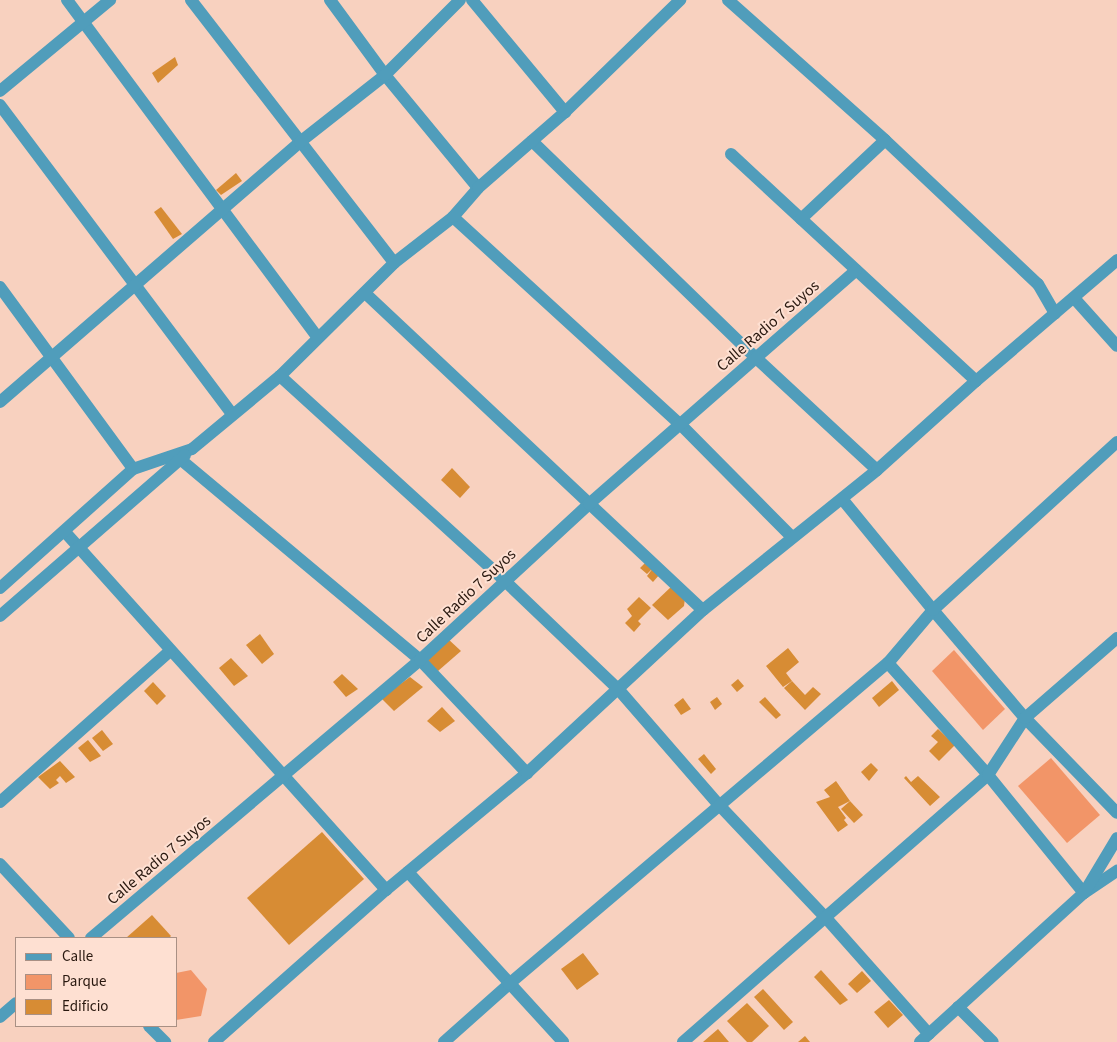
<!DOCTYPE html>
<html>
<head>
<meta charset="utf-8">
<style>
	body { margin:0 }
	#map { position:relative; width:1117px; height:1042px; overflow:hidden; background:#f8d1bf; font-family:"Source Sans 3",sans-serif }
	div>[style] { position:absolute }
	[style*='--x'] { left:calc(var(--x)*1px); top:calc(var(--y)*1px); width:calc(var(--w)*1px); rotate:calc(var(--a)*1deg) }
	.green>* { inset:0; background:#f29568 }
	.building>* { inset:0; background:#d78c34 }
	.street>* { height:12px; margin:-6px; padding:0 6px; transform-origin:6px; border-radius:6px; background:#509dbb }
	span { translate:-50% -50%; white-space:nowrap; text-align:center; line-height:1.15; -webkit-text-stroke:4px #fee0d2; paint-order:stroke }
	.street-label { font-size:16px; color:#29180f }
	.legend { position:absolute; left:15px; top:937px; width:162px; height:90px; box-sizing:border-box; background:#fee0d2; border:1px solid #a99084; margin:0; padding:6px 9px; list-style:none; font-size:15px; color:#29180f }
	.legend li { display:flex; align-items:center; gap:10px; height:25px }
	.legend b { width:25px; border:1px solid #a99084 }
</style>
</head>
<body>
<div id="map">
	<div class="green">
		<div style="clip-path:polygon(954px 650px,1005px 709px,983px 730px,932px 671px)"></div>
		<div style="clip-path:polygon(1051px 758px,1100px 815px,1067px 843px,1018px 786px)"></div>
		<div style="clip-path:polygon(191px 970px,207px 989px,201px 1016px,176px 1020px,176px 973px)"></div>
	</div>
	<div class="building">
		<div style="clip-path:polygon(175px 57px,178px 65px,158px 83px,152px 73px)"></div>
		<div style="clip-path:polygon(236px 173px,242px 181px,221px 195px,216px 190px)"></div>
		<div style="clip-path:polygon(161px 207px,182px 234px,173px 239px,154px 212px)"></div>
		<div style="clip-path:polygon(452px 468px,470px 487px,460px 498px,441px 480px)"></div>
		<div style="clip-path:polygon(646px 562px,660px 574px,653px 582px,647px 576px,653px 568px,647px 574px,640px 568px)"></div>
		<div style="clip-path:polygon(673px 585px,685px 598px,684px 606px,668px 620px,652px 605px)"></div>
		<div style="clip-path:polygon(639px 597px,651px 608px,638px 621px,641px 624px,634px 632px,625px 623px,632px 616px,627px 609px)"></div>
		<div style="clip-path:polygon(260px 634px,274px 654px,262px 664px,246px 645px)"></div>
		<div style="clip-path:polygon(447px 638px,461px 651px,438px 671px,426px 661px)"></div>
		<div style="clip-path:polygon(788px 648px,799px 662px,786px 673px,792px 681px,783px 687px,766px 666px)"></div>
		<div style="clip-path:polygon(231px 658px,248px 676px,234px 686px,219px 668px)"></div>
		<div style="clip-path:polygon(342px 674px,358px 689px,346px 697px,333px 682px)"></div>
		<div style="clip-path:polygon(410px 677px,423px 687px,394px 711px,381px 698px)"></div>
		<div style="clip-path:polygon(738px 679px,744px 686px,737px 692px,731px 685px)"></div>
		<div style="clip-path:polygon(792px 681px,805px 695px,813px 687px,821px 694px,805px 710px,784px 688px)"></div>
		<div style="clip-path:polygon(892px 681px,899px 690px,879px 707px,872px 698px)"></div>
		<div style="clip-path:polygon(153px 682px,166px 696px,157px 705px,144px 691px)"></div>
		<div style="clip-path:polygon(717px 697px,722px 704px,715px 710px,710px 702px)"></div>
		<div style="clip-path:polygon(765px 697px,781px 715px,776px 719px,759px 702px)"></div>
		<div style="clip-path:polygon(683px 698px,691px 709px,681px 715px,674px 705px)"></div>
		<div style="clip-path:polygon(442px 707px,455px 721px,440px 732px,427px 721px)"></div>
		<div style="clip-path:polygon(938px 729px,955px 745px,939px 761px,929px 751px,938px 742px,931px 736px)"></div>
		<div style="clip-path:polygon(102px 730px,113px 744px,103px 751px,92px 738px)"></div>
		<div style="clip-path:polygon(88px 740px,101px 756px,90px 762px,78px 748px)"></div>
		<div style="clip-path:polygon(704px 754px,716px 769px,711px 774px,698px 759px)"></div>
		<div style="clip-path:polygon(60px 761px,75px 777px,66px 783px,60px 776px,56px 780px,59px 783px,50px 789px,38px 777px)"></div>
		<div style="clip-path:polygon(871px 763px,878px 770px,869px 781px,861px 772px)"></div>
		<div style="clip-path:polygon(906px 776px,911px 782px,918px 776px,940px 797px,930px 806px,904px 778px)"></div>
		<div style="clip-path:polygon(836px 781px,850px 801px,838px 807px,846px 818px,844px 820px,848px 825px,838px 832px,816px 802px,830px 797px,824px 790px)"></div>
		<div style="clip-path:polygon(850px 801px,863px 815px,854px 823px,841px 809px)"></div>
		<div style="clip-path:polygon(322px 832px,364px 879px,289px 945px,247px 898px)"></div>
		<div style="clip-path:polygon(152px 915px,171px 936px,169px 938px,126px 938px)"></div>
		<div style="clip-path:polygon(583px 953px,599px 974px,577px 990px,561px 969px)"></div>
		<div style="clip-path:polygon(821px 970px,848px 1000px,840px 1005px,814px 977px)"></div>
		<div style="clip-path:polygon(862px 971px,871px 981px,857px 993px,848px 984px)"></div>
		<div style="clip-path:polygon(763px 989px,793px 1022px,784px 1030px,754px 997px)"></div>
		<div style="clip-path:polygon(889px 1000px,903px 1015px,888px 1028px,874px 1012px)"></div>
		<div style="clip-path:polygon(747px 1003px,769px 1026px,752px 1042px,747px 1042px,727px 1021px)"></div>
		<div style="clip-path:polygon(718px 1029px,729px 1042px,703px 1042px)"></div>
		<div style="clip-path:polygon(805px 1036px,810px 1042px,798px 1042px)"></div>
	</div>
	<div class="street">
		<div style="--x:67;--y:0;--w:420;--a:53.4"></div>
		<div style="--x:191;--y:0;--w:332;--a:52.3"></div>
		<div style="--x:330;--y:0;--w:93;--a:53.7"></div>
		<div style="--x:385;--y:75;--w:146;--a:50.5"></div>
		<div style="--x:472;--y:0;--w:146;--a:50.3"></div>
		<div style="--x:728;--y:0;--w:210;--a:41.7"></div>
		<div style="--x:885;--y:140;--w:210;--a:43.3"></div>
		<div style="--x:1038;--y:284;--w:34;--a:60"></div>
		<div style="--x:0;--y:91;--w:143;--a:-39.6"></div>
		<div style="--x:0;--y:105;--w:386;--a:53.1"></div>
		<div style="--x:532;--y:141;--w:310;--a:44.1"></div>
		<div style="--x:755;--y:357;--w:166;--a:42.8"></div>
		<div style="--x:731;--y:154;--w:334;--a:42.8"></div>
		<div style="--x:453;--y:217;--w:309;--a:42.4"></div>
		<div style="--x:681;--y:425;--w:158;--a:45.3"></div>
		<div style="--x:801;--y:219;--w:115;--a:-43.2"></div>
		<div style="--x:0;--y:287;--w:225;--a:53.8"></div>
		<div style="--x:365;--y:293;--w:463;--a:43.2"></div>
		<div style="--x:1074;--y:298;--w:64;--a:48.1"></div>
		<div style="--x:280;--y:376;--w:306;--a:42.3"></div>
		<div style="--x:506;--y:582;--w:156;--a:43.7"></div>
		<div style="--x:619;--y:690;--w:154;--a:49"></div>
		<div style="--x:720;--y:806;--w:154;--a:46.6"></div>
		<div style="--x:826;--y:918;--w:155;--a:48.4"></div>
		<div style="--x:0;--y:402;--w:397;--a:-40.9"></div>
		<div style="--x:300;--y:142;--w:108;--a:-38.2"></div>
		<div style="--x:385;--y:75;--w:106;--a:-45"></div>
		<div style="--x:180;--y:459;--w:313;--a:39.9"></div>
		<div style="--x:420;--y:660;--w:156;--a:46.6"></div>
		<div style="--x:843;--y:500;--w:142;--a:50.7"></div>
		<div style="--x:933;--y:610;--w:142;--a:49.6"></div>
		<div style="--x:1025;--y:718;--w:132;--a:45.9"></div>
		<div style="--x:65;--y:532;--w:481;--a:48.1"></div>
		<div style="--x:0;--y:588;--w:178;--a:-41.8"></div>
		<div style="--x:133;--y:469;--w:62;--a:-18.7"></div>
		<div style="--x:192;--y:449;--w:114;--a:-39.7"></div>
		<div style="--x:280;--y:376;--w:161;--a:-44.7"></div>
		<div style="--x:394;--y:263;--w:75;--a:-37.9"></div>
		<div style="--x:453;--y:217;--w:38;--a:-49"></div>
		<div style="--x:478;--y:188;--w:116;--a:-41.1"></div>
		<div style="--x:565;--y:112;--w:161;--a:-44.2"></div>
		<div style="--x:0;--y:616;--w:245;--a:-41"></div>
		<div style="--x:888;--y:663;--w:150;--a:48.2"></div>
		<div style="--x:988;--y:775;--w:152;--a:50.9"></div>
		<div style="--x:1084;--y:893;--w:40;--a:-34"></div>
		<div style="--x:0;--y:802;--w:227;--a:-41.6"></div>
		<div style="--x:0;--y:864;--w:101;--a:47"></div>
		<div style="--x:408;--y:872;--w:230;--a:47.6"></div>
		<div style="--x:91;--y:938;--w:431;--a:-40.2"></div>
		<div style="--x:420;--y:660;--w:230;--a:-42.7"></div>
		<div style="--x:589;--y:504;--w:355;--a:-41.2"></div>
		<div style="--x:958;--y:1007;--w:49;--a:45"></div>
		<div style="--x:0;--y:1017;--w:21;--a:-41"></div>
		<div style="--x:149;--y:1026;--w:23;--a:45"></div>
		<div style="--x:214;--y:1042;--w:230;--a:-41.5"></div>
		<div style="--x:386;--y:890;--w:183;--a:-39.7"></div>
		<div style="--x:527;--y:773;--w:240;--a:-42.8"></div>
		<div style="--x:703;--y:610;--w:223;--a:-38.8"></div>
		<div style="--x:877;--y:470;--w:133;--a:-42"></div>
		<div style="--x:976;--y:381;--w:186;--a:-40.6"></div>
		<div style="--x:444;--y:1042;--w:87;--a:-41.7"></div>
		<div style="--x:509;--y:984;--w:497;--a:-40.3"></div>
		<div style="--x:888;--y:663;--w:70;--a:-49.7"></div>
		<div style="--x:933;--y:610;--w:249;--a:-42.4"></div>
		<div style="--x:683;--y:1042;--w:405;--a:-41.2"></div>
		<div style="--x:988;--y:775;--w:68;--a:-57"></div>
		<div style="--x:1025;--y:718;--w:122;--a:-41"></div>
		<div style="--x:920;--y:1042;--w:222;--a:-42.3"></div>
		<div style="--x:1084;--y:893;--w:64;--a:-59"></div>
	</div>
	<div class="street-label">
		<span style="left:768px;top:326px;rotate:-41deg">Calle Radio 7 Suyos</span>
		<span style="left:466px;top:596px;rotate:-43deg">Calle Radio 7 Suyos</span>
		<span style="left:159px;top:860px;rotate:-40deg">Calle Radio 7 Suyos</span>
	</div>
	<ul class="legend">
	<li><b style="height:6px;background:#509dbb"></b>Calle</li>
	<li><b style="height:14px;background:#f29568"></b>Parque</li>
	<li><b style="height:14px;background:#d78c34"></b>Edificio</li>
	</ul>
</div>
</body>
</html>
